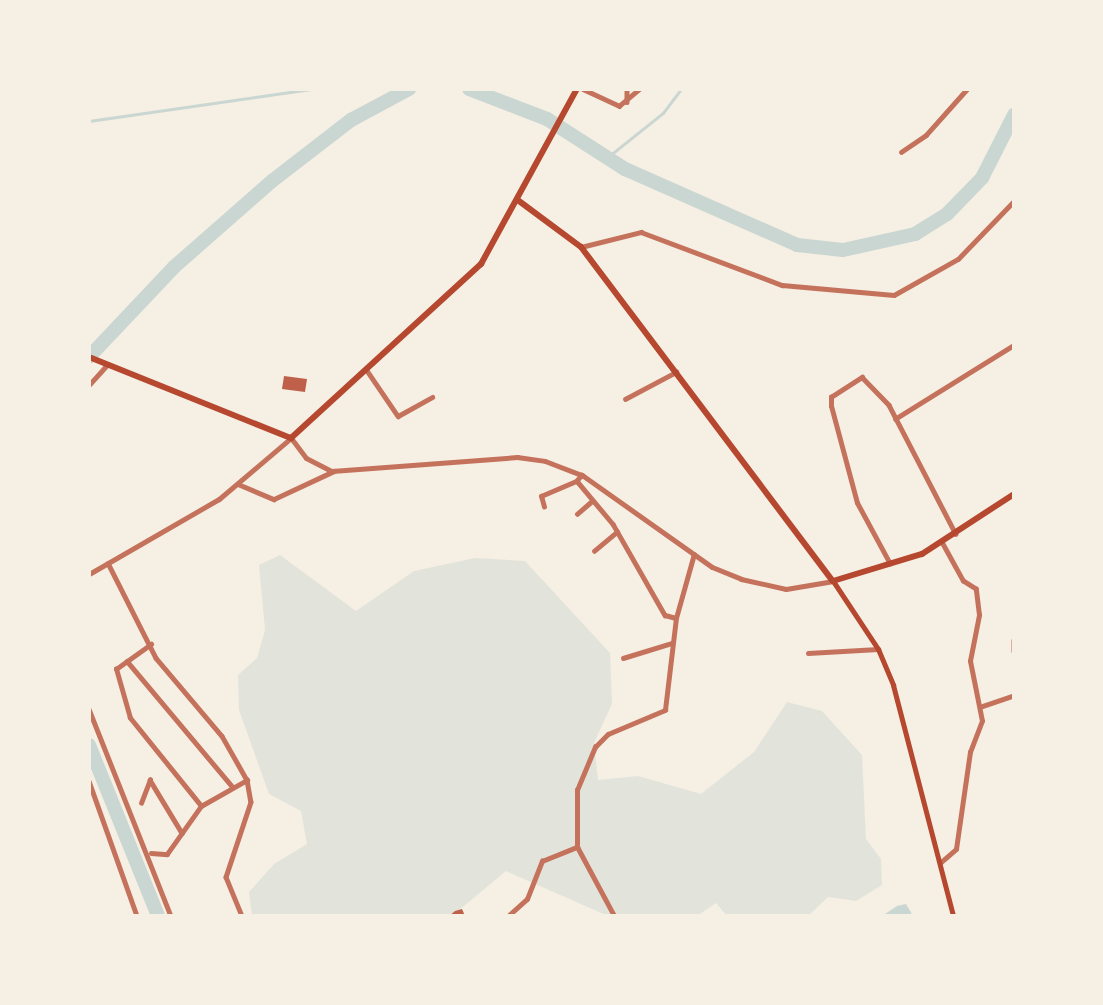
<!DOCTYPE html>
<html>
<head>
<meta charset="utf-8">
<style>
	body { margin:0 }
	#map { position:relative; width:1103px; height:1005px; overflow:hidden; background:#f6efe4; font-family:Jost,sans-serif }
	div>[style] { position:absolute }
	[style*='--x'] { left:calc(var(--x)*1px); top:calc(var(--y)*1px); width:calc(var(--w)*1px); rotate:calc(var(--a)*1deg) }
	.green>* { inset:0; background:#e2e4dc }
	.water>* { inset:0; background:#c9d6d2 }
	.stream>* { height:2.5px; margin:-1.25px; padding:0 1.25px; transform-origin:1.25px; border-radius:1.25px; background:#c9d6d2 }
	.river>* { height:14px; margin:-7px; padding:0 7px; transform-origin:7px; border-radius:7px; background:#c9d6d2 }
	.building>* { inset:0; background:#bf614a }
	.minor>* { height:4.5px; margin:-2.25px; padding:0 2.25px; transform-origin:2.25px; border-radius:2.25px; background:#c5725c }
	.tertiary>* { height:5px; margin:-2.5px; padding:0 2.5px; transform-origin:2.5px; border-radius:2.5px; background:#c5725c }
	.secondary>* { height:5px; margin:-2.5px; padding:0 2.5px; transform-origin:2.5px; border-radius:2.5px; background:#b5482f }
	.primary>* { height:6px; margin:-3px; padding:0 3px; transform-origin:3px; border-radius:3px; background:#b5482f }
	span { translate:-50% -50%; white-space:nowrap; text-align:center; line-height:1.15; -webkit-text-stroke:5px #f6efe4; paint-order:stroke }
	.frame { position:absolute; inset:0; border:91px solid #f6efe4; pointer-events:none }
</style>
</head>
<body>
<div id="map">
	<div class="green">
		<div style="clip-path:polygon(280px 555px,356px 611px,414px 571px,475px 558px,525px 561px,610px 653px,612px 704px,594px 743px,598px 780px,638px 776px,701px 794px,754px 752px,787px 702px,822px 711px,862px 755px,866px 839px,881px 859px,882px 885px,856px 901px,828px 897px,808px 916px,727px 916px,716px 903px,697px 916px,608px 916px,506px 871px,452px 916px,252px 916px,249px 892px,274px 864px,307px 844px,301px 811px,269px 794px,239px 710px,238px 675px,257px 658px,265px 630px,259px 565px)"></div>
	</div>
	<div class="water">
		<div style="clip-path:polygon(906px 904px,913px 916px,882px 916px,897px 906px)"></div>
	</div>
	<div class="stream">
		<div style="--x:89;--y:121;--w:224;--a:-8.2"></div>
		<div style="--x:608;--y:157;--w:70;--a:-38.7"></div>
		<div style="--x:663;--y:113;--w:30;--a:-53"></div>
	</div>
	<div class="river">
		<div style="--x:469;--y:89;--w:84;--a:21"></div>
		<div style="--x:547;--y:119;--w:93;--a:32.7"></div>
		<div style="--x:625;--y:169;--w:188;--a:23.8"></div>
		<div style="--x:797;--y:245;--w:46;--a:6.2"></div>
		<div style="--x:843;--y:250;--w:74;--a:-12.5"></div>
		<div style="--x:915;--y:234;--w:38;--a:-32"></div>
		<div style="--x:947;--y:214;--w:50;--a:-45.8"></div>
		<div style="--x:982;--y:178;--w:71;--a:-63.1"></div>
		<div style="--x:89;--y:357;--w:124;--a:-46.6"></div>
		<div style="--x:174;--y:267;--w:130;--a:-41.3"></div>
		<div style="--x:272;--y:181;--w:100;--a:-37.7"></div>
		<div style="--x:351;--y:120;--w:66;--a:-28.1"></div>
		<div style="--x:89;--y:745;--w:184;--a:68"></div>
	</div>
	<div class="building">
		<div style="clip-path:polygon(284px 376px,307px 379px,305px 392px,282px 389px)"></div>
		<div style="clip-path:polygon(462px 909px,465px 916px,449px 916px,455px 911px)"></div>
	</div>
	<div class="minor">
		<div style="--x:583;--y:89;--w:40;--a:25"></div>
		<div style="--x:619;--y:106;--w:26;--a:-40"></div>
		<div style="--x:627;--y:89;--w:13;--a:90"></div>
		<div style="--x:901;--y:152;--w:30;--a:-34"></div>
		<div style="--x:926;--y:135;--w:62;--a:-48.3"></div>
		<div style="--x:581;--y:247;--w:62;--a:-14"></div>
		<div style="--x:641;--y:232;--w:151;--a:20.6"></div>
		<div style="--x:782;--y:285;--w:112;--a:5.1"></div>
		<div style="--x:894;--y:295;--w:73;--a:-29.4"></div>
		<div style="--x:958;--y:259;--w:81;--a:-46"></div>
		<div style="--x:366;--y:369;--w:57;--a:55.8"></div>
		<div style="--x:398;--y:416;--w:39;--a:-29"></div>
		<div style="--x:89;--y:385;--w:27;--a:-48"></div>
		<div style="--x:625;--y:399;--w:58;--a:-27.9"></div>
		<div style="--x:895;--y:419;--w:140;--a:-31.9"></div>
		<div style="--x:582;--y:475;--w:8;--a:130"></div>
		<div style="--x:577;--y:481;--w:56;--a:50.1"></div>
		<div style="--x:613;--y:524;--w:105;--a:60.3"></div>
		<div style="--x:665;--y:615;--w:11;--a:15"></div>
		<div style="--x:238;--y:484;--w:39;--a:23"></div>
		<div style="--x:274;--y:499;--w:66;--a:-25"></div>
		<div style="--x:544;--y:507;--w:11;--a:-105"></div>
		<div style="--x:541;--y:496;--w:39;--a:-23"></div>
		<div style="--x:577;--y:514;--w:20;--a:-41"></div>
		<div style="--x:594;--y:551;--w:30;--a:-40"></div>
		<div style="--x:108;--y:563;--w:106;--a:63.2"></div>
		<div style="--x:156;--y:658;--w:102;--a:49.8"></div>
		<div style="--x:222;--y:736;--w:51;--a:60.4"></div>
		<div style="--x:247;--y:780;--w:22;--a:80"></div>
		<div style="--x:251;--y:802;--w:79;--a:108.4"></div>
		<div style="--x:226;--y:877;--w:42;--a:67.7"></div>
		<div style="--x:890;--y:564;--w:69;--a:-118.4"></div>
		<div style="--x:857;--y:503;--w:100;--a:-105"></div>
		<div style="--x:831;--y:406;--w:9;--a:-90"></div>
		<div style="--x:831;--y:397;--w:37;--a:-33"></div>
		<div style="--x:862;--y:377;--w:39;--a:46"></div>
		<div style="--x:889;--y:405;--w:145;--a:62.6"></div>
		<div style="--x:1014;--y:640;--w:11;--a:90"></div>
		<div style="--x:808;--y:653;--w:70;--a:-3.3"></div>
		<div style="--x:623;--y:658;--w:51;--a:-17"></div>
		<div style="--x:127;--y:661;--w:163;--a:50"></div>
		<div style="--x:980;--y:707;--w:36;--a:-19"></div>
		<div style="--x:89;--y:709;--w:223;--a:68.4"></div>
		<div style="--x:89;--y:781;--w:143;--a:70.4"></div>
		<div style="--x:141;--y:803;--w:25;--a:-69"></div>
		<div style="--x:150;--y:780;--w:62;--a:58.9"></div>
		<div style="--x:201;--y:806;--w:53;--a:-29.5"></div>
		<div style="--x:151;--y:853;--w:16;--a:4"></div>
		<div style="--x:167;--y:854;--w:59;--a:-54.7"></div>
		<div style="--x:201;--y:806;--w:113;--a:-128.9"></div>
		<div style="--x:130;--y:718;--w:51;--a:-105.9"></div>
		<div style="--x:116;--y:669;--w:43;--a:-35.5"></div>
		<div style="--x:940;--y:863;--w:21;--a:-41"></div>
		<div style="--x:956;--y:849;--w:98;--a:-81.8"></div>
		<div style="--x:970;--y:752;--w:33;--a:-69"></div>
		<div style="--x:982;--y:721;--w:61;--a:-101.3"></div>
		<div style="--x:970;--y:661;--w:47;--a:-78.9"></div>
		<div style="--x:979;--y:615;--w:26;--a:-97"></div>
		<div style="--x:976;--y:589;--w:15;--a:-148"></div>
		<div style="--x:963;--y:581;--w:43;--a:-118.9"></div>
		<div style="--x:508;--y:916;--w:25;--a:-42"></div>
		<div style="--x:527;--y:899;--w:41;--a:-68.5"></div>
		<div style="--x:542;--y:861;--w:38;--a:-22"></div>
		<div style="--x:614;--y:916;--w:78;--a:-118.2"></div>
		<div style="--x:577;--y:847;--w:57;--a:-90"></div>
		<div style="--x:577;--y:790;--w:47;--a:-67.3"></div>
		<div style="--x:595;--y:747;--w:18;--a:-45"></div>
		<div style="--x:608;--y:734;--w:62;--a:-22.8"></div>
		<div style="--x:665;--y:710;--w:93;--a:-83.2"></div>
		<div style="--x:676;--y:618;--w:66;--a:-74.3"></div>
	</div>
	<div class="tertiary">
		<div style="--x:89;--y:574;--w:150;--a:-30"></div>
		<div style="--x:219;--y:499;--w:94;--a:-40.3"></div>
		<div style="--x:291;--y:438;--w:25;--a:53"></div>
		<div style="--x:306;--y:458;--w:29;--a:27"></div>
		<div style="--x:332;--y:471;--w:186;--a:-4.3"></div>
		<div style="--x:517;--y:457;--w:28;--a:8"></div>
		<div style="--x:545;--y:461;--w:40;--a:21"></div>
		<div style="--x:582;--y:475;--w:159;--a:35.3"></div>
		<div style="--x:712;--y:567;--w:31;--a:22"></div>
		<div style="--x:741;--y:579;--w:46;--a:12.5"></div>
		<div style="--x:786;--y:589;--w:48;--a:-9.7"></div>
	</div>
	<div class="secondary">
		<div style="--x:833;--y:581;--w:82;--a:56.5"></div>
		<div style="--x:878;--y:649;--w:39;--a:67"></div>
		<div style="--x:893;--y:685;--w:239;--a:75.4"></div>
	</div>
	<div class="primary">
		<div style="--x:519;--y:201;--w:77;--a:36.6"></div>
		<div style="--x:581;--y:247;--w:418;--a:53"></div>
		<div style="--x:833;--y:581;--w:93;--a:-16.9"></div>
		<div style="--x:922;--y:554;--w:110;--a:-33.1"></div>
		<div style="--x:89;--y:357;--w:218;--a:21.9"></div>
		<div style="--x:291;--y:438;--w:258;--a:-42.5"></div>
		<div style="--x:481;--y:264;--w:200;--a:-61.3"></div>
	</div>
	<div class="frame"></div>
</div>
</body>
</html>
